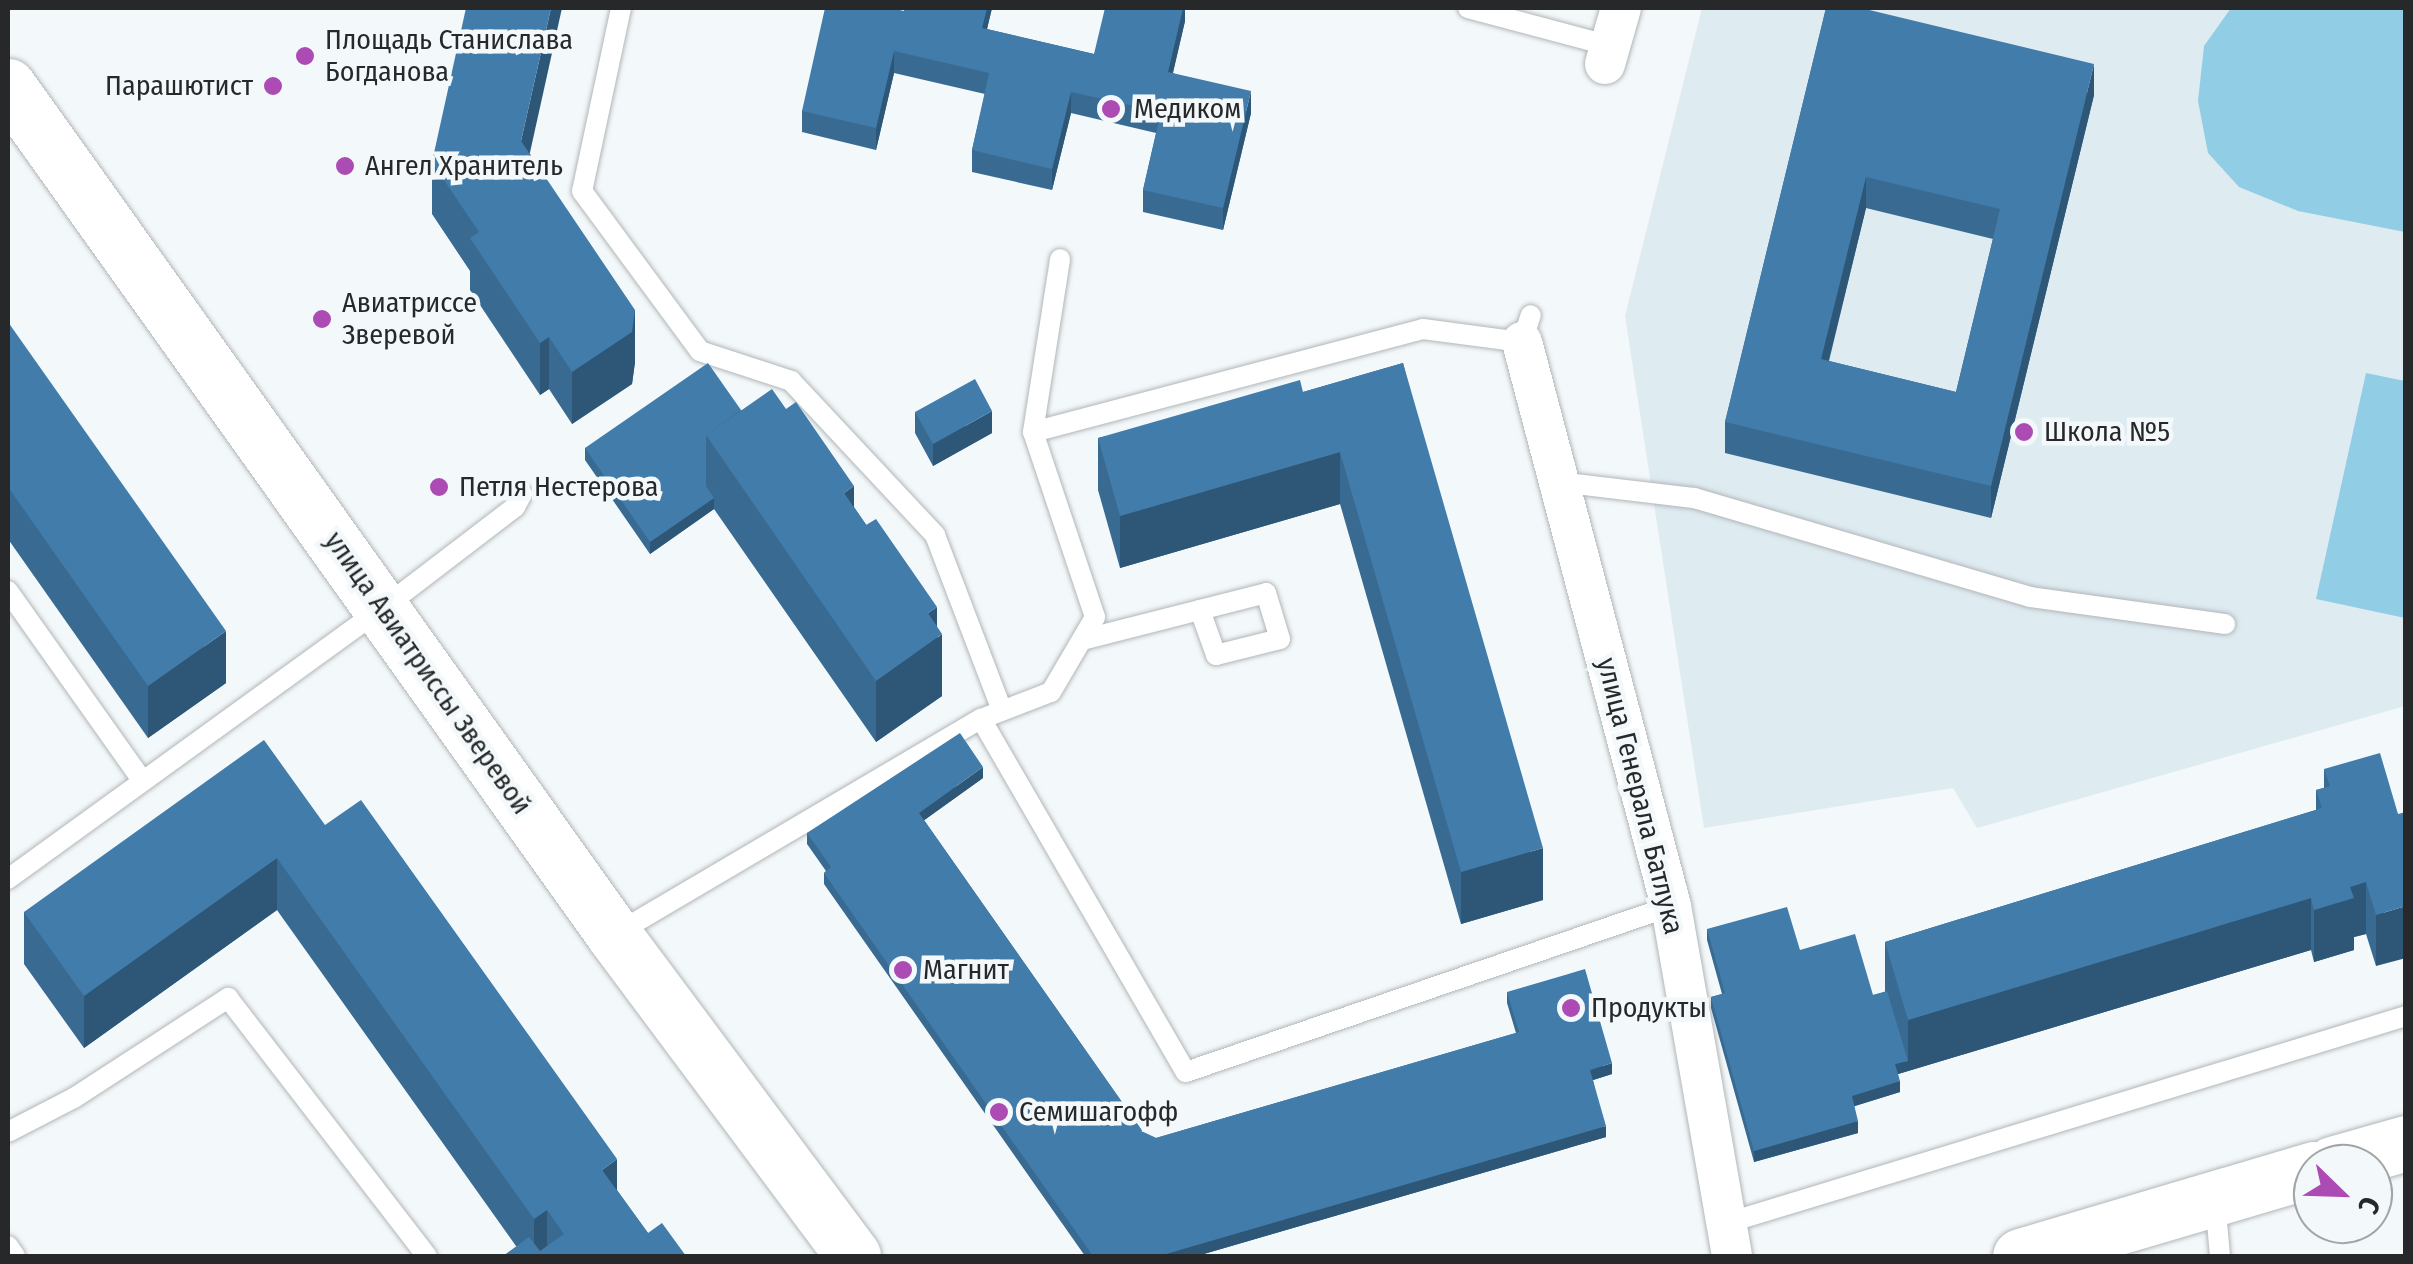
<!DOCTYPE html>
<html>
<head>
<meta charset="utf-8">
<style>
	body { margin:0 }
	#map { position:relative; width:2413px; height:1264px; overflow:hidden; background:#f3f8fa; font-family:"Fira Sans Condensed",sans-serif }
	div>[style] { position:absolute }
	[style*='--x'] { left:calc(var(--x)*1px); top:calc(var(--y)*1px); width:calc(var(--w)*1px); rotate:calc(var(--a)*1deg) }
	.built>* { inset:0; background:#deebf1 }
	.green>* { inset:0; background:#91cee6 }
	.roads { filter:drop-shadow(0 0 2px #b1b6b8) drop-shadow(0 0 2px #b1b6b8) }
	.lane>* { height:20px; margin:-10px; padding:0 10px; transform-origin:10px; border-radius:10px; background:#fff }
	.street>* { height:40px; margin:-20px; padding:0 20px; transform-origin:20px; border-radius:20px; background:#fff }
	.secondary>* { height:55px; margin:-27.5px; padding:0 27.5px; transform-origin:27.5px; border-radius:27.5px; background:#fff }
	.wall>* { inset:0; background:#396b92 }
	.shaded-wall>* { inset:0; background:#2e5777 }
	.building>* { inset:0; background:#427caa }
	.dots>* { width:28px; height:28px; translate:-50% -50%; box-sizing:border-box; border:5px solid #f3f8fa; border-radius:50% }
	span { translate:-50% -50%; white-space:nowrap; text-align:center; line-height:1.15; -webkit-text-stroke:9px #f3f8fa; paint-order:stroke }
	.poi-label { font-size:28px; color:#262829 }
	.left { translate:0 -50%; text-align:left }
	.right { translate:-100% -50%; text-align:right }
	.street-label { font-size:28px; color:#262829 }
	.frame { position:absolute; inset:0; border:10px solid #262829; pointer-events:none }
	.north { position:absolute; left:2293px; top:1144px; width:100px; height:100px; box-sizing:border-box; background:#f3f8fa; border:2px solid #a1a5a6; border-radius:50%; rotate:113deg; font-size:28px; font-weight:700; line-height:40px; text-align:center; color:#262829 }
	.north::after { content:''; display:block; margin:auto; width:35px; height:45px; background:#ac4bb3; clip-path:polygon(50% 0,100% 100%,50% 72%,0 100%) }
</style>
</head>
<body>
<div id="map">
	<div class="built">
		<div style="clip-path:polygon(1702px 8px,2405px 8px,2405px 706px,1977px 828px,1953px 788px,1704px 828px,1625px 316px)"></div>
	</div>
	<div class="green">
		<div style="clip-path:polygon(2231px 8px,2405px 8px,2405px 232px,2298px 211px,2239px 187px,2208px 153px,2198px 101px,2204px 46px)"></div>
		<div style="clip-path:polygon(2366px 373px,2405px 381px,2405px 618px,2316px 599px)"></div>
	</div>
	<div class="roads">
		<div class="lane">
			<div style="--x:621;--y:8;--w:187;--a:102"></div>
			<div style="--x:582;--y:191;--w:199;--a:53.6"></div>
			<div style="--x:700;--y:351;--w:96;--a:18.2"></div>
			<div style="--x:791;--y:381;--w:211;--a:46.9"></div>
			<div style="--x:935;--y:535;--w:187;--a:69.1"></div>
			<div style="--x:1468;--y:8;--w:148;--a:14.9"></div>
			<div style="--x:1033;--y:432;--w:175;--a:-81.1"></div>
			<div style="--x:1559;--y:482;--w:136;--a:6.8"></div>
			<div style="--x:1694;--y:498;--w:350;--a:16.4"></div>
			<div style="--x:2030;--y:597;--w:197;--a:7.9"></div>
			<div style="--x:8;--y:591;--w:232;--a:54.7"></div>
			<div style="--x:1082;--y:640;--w:190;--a:-14.3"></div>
			<div style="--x:1266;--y:593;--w:48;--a:73.1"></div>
			<div style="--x:1280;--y:639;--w:66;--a:166"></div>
			<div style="--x:1216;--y:655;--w:48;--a:-109.6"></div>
			<div style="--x:981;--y:719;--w:75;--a:-21.1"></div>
			<div style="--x:1051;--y:692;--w:87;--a:-59.6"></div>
			<div style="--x:1095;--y:617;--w:195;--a:-108.5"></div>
			<div style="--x:1033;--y:432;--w:403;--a:-14.8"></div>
			<div style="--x:1423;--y:329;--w:100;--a:7.5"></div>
			<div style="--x:1522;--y:342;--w:28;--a:-72"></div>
			<div style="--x:8;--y:879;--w:463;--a:-35.9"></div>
			<div style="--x:383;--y:608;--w:166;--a:-37.4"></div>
			<div style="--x:515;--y:507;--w:15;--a:-62"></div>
			<div style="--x:617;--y:933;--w:422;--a:-30.5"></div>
			<div style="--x:981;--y:719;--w:408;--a:59.9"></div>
			<div style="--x:1186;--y:1072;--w:513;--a:-18.89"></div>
			<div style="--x:8;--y:1132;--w:74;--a:-27.3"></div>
			<div style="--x:74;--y:1098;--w:184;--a:-33"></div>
			<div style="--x:228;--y:998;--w:326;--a:52.4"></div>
			<div style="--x:2215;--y:1200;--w:56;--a:84.9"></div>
			<div style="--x:1727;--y:1223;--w:710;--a:-16.95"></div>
			<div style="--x:8;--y:1246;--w:12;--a:55"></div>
		</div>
		<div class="street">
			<div style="--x:1605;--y:64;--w:58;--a:-74.1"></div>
			<div style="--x:1522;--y:342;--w:583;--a:75.2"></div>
			<div style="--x:1671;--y:906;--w:355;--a:80.1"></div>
		</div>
		<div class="secondary">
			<div style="--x:8;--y:86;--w:1043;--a:54.48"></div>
			<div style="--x:614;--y:935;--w:400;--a:53.3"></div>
			<div style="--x:2332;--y:1164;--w:77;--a:-15.8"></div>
			<div style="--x:2020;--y:1256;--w:306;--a:-16.5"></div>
		</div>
	</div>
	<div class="wall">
		<div style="clip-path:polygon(905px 8px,992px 8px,987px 29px,1094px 54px,1185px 8px,1185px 21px,1173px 73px,1251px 113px,1223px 230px,1143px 212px,1143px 190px,1156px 133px,1071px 113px,1052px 190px,972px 172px,972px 150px,985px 94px,894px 73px,876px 150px,802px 132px,802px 111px,904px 11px)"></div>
		<div style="clip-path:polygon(evenodd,1826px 8px,2094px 95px,1991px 518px,1725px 453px,1725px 422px,1826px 8px,1866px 208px,1993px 239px,1956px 392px,1829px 361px,1866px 208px)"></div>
		<div style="clip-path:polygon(530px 154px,635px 362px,632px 384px,572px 424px,549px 389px,540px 395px,470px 290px,470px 271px,432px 214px,432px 162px)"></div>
		<div style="clip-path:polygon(8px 322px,226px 683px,148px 738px,8px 539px)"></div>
		<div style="clip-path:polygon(1403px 363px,1543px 900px,1461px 924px,1340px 504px,1120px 568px,1098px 490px,1098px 438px,1303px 392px)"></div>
		<div style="clip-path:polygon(741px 410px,854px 507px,937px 627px,942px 696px,876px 742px,714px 509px,650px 554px,585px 460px,585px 448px)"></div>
		<div style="clip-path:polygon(915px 412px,992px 433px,933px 466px,915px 433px)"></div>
		<div style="clip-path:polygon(2324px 769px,2398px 814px,2376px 966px,2366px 934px,2354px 937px,2354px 950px,2314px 962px,2311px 950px,1898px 1074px,1900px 1092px,1854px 1106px,1858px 1133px,1754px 1162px,1711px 1008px,1711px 997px,1722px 994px,1707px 940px,1707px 929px,1800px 950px,1873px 995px,1885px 992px,1885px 942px,2316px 810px,2316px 790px,2324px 788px)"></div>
		<div style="clip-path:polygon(983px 778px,924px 820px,1143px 1132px,1156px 1138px,1516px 1033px,1507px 1003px,1507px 992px,1612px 1074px,1593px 1080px,1606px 1137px,1197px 1256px,1085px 1256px,824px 884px,824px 873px,826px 871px,807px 844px,807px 833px)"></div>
		<div style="clip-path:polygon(325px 825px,617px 1190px,648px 1233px,686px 1256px,516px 1246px,277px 910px,84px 1048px,24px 964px,24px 912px)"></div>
	</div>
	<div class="shaded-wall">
		<div style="clip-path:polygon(551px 8px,562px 8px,521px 193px,521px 141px)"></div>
		<div style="clip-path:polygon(987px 8px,992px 8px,982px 50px,982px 28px)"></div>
		<div style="clip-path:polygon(1183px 8px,1185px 8px,1185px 21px,1168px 93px,1168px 72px)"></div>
		<div style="clip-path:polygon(894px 51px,894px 73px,876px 150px,876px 128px)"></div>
		<div style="clip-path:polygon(2094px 64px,2094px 95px,1991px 518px,1991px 486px)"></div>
		<div style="clip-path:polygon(1251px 91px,1251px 113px,1223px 230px,1223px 208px)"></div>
		<div style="clip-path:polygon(1071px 92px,1071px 113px,1052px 190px,1052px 169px)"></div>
		<div style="clip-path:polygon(1866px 177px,1866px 208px,1821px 391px,1821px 359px)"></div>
		<div style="clip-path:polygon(635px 310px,635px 362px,632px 384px,572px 424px,572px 372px)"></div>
		<div style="clip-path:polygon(549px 337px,549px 389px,540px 395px,540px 343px)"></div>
		<div style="clip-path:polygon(992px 411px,992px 433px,933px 466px,933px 444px)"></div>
		<div style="clip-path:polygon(1340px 452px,1340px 504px,1120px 568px,1120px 516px)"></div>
		<div style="clip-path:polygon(854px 486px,854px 548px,844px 493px)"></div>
		<div style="clip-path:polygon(714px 498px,714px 509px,650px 554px,650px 542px)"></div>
		<div style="clip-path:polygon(937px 607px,937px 638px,942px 634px,942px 696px,876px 742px,876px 681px,928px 613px)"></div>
		<div style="clip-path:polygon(226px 631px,226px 683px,148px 738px,148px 686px)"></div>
		<div style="clip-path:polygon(983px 767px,983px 778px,919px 824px,919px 813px)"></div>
		<div style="clip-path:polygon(1543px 848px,1543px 900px,1461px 924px,1461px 872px)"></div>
		<div style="clip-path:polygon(277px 858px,277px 910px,84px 1048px,84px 996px)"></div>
		<div style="clip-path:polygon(2366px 882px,2366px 934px,2354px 937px,2354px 950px,2314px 962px,2314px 910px,2350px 887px)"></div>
		<div style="clip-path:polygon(2311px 898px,2311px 950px,1895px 1075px,1895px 1064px,1908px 1061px,1908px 1020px)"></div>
		<div style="clip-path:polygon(2406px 906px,2406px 958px,2376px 966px,2376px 915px)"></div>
		<div style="clip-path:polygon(1612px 1063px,1612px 1074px,1590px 1081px,1590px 1070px)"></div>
		<div style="clip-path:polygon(1900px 1081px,1900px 1092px,1852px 1107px,1852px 1096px)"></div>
		<div style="clip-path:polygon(1858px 1121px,1858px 1133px,1754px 1162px,1754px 1151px)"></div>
		<div style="clip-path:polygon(1606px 1126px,1606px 1137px,1197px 1256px,1159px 1256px)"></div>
		<div style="clip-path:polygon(617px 1159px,617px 1211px,602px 1170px)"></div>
		<div style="clip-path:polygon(547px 1210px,547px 1256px,534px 1256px,534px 1219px)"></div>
	</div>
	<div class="building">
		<div style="clip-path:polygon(466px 8px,551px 8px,521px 141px,635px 310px,632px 332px,572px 372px,549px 337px,540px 343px,470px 238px,479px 232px,432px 162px)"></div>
		<div style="clip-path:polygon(825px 8px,891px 8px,904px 11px,905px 8px,987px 8px,982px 28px,1094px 54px,1105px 8px,1183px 8px,1168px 72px,1251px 91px,1223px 208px,1143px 190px,1161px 112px,1071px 92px,1052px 169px,972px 150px,989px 73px,894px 51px,876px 128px,802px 111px)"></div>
		<div style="clip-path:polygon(evenodd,1826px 8px,1861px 8px,2094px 64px,1991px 486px,1725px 422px,1826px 8px,1866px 177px,2000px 209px,1956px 392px,1821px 359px,1866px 177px)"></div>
		<div style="clip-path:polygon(8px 322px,226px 631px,148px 686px,8px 487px)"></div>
		<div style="clip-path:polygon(708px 363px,741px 410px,706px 435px,706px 486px,714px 498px,650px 542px,585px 448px)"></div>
		<div style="clip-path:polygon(1403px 363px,1543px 848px,1461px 872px,1340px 452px,1120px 516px,1098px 438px,1300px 380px,1303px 392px)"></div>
		<div style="clip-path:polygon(975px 379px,992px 411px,933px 444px,915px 412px)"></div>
		<div style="clip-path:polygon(772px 389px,786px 409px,796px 402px,854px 486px,844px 493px,866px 525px,876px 519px,937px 607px,928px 613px,942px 634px,876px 681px,706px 435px)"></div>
		<div style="clip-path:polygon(960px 733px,983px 767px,919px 813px,1143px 1132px,1156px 1138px,1519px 1032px,1507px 992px,1585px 969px,1612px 1063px,1590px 1070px,1606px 1126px,1159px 1256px,1093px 1256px,824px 873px,831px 867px,807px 833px)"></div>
		<div style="clip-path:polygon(264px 740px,325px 825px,361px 800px,617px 1159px,602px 1170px,648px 1233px,662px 1223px,686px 1256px,503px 1256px,529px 1237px,540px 1251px,564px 1234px,547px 1210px,534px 1219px,277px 858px,84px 996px,24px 912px)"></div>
		<div style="clip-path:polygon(2380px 753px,2398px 814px,2406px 812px,2406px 906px,2376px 915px,2366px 882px,2350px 887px,2354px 898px,2314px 910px,2311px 898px,1908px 1020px,1885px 942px,2322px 808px,2316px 790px,2330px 786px,2324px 769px)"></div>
		<div style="clip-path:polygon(1787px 907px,1800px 950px,1855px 934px,1873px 995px,1887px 991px,1908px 1061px,1895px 1064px,1900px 1081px,1852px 1096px,1858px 1121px,1754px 1151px,1711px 997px,1725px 993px,1707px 929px)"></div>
	</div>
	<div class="dots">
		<div style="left:305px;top:56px;background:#ac4bb3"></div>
		<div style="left:273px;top:86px;background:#ac4bb3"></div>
		<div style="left:1111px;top:109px;background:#ac4bb3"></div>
		<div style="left:345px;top:166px;background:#ac4bb3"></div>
		<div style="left:322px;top:319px;background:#ac4bb3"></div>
		<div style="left:2024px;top:432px;background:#ac4bb3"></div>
		<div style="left:439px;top:487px;background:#ac4bb3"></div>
		<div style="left:903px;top:970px;background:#ac4bb3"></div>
		<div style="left:1571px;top:1008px;background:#ac4bb3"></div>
		<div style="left:999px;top:1112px;background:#ac4bb3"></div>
	</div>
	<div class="poi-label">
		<span class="left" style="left:325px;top:56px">Площадь Станислава<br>Богданова</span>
		<span class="right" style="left:253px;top:86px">Парашютист</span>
		<span class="left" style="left:1134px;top:109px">Медиком</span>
		<span class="left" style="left:365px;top:166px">Ангел Хранитель</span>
		<span class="left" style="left:342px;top:319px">Авиатриссе<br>Зверевой</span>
		<span class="left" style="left:2044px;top:432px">Школа №5</span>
		<span class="left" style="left:459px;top:487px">Петля Нестерова</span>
		<span class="left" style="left:923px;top:970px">Магнит</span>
		<span class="left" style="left:1591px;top:1008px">Продукты</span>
		<span class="left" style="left:1019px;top:1112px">Семишагофф</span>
	</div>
	<div class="street-label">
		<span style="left:428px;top:673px;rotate:55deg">улица Авиатриссы Зверевой</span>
		<span style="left:1640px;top:796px;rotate:76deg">улица Генерала Батлука</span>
	</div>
	<div class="frame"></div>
	<div class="north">С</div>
</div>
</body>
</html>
